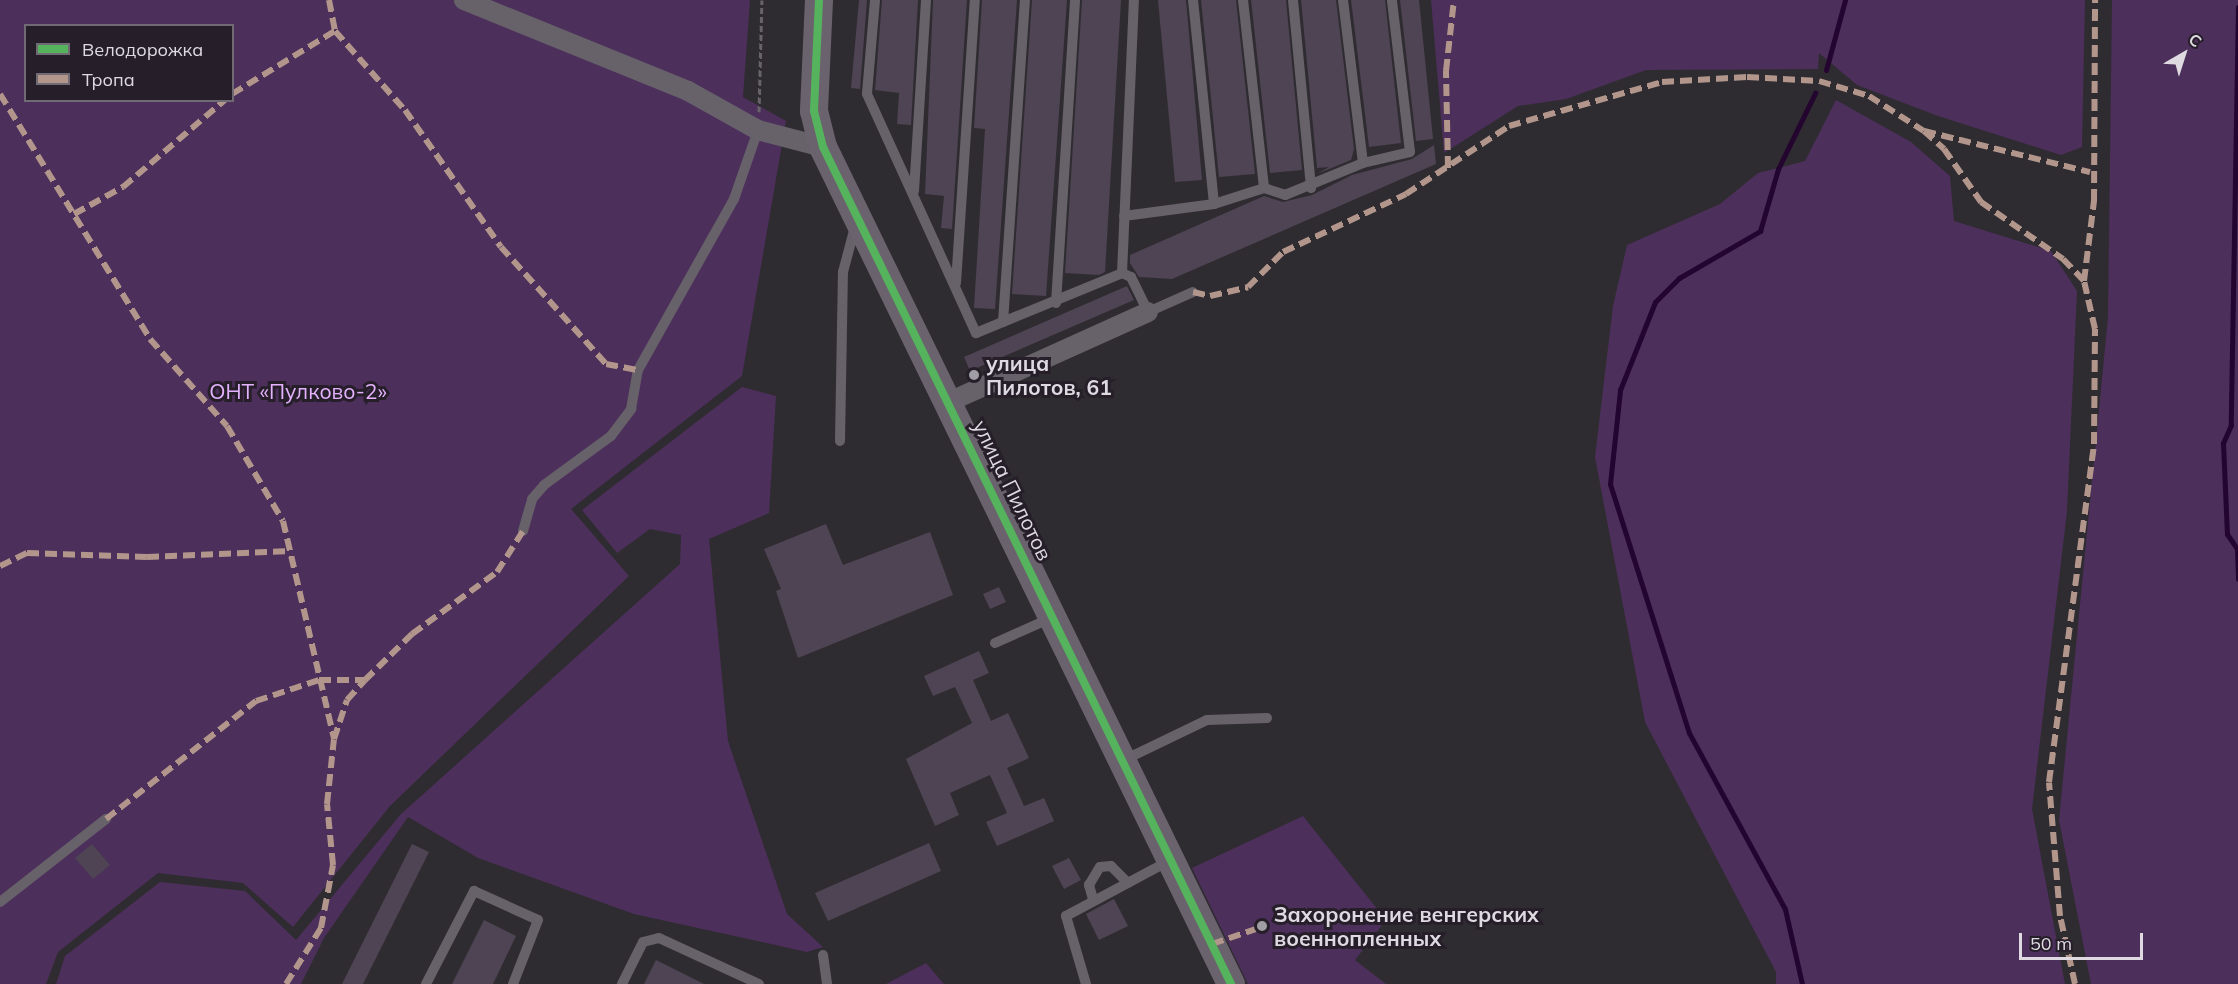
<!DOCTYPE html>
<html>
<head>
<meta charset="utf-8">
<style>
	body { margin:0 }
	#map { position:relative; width:2238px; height:984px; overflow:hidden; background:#2f2c31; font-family:Mulish,sans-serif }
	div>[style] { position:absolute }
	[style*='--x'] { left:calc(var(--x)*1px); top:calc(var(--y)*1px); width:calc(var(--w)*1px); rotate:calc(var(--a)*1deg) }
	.green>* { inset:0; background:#4c2f5a }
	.stream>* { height:5px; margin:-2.5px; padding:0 2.5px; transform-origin:2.5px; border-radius:2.5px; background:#230530 }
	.building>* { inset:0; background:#4e4453 }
	.path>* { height:3px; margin-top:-1.5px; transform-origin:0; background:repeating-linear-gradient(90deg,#676369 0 6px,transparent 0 9px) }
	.lane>* { height:10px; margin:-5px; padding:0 5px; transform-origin:5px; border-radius:5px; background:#67616a }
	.street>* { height:20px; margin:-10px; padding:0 10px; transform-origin:10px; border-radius:10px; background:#67616a }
	.secondary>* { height:28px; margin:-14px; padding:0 14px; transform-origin:14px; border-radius:14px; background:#6a636d }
	.quiet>* { height:6px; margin-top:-3px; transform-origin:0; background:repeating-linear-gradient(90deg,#b2968c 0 12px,transparent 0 18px) }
	.cycleway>* { height:8px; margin:-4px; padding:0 4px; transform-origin:4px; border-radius:4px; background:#56b35d }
	.dots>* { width:16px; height:16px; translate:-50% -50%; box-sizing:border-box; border:3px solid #261f2a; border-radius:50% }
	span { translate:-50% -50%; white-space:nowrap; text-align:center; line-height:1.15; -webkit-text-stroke:6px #261f2a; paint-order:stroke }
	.poi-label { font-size:21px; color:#dfdae2; font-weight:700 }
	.left { translate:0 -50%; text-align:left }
	.park-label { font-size:21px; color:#e3b1fd }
	.street-label { font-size:21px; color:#dfdae2 }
	.legend { position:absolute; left:24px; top:24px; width:210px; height:78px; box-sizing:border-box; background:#261f2a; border:2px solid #706a74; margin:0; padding:8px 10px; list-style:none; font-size:18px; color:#dfdae2 }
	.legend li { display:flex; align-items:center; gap:12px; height:30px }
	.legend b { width:30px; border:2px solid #706a74 }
	.north { position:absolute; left:2154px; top:24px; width:60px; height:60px; -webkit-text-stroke:4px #261f2a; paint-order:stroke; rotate:39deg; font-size:16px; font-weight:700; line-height:24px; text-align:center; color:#dfdae2 }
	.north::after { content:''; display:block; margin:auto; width:21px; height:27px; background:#dfdae2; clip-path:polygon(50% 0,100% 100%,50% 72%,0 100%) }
	.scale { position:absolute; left:2019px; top:933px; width:124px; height:27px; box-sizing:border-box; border:3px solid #dfdae2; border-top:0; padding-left:8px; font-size:18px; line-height:21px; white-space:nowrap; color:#dfdae2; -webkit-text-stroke:4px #261f2a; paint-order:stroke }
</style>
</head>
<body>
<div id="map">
	<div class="green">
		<div style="clip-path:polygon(evenodd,0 0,750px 0,743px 97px,786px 121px,742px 376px,571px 509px,629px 576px,390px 806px,293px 927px,243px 883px,158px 873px,58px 952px,46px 984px,0 984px,0 0,26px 26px,232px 26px,232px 100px,26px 100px,26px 26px)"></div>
		<div style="clip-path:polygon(1431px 0,2085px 0,2082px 147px,2061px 155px,1938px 116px,1857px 85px,1819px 53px,1818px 69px,1646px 70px,1566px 99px,1518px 106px,1444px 153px)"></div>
		<div style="clip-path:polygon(2112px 0,2238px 0,2238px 984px,2091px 984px,2059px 820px,2108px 317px)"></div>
		<div style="clip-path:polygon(1836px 100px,1911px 142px,1950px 176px,1954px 221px,2051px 251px,2077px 291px,2067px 511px,2032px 809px,2065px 984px,1776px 984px,1776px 972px,1645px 722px,1595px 457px,1613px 306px,1627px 245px,1720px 204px,1758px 173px,1805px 161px)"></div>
		<div style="clip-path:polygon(742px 387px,776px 396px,769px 513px,709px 539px,728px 741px,787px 914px,823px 947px,807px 952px,634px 914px,478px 858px,408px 817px,324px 938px,301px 984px,56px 984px,65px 956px,160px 882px,245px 891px,296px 940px,401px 814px,680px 564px,681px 535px,650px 529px,617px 553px,582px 510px)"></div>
		<div style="clip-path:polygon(1303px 816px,1386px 920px,1355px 960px,1386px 984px,1248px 984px,1192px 868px)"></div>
		<div style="clip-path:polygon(926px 963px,944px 984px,886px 984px)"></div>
	</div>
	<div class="stream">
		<div style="--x:2238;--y:7;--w:418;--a:91"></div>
		<div style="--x:2231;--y:425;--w:20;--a:114"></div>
		<div style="--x:2223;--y:443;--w:91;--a:87.5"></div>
		<div style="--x:2227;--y:534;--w:18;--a:56"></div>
		<div style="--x:2237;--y:549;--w:30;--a:88"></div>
		<div style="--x:1826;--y:70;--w:73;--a:-74.8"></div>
		<div style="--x:1802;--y:984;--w:77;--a:-102.8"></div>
		<div style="--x:1785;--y:909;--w:200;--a:-118.6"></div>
		<div style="--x:1689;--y:733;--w:261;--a:-107.6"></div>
		<div style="--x:1610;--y:484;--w:95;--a:-83.9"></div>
		<div style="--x:1620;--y:390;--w:95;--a:-68.3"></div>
		<div style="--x:1655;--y:302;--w:34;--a:-45"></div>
		<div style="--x:1679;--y:278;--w:94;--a:-30.1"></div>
		<div style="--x:1760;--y:231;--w:65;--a:-73.8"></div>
		<div style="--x:1778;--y:169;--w:85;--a:-64"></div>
	</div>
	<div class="building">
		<div style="clip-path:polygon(859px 0,867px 0,860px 89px,851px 88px)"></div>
		<div style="clip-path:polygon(882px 0,918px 0,911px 125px,897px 124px,899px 93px,875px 90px)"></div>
		<div style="clip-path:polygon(933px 0,967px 0,952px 229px,941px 228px,944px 196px,925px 194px)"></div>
		<div style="clip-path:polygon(982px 0,1017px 0,995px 309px,974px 308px,985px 129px,974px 128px)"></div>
		<div style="clip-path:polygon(1032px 0,1067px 0,1046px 296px,1012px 294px)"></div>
		<div style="clip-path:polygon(1082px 0,1121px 0,1105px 272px,1099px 275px,1065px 273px)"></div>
		<div style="clip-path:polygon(1158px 0,1186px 0,1202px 180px,1175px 182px)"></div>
		<div style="clip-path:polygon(1201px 0,1236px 0,1255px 174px,1219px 177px)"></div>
		<div style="clip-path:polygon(1251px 0,1286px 0,1302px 170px,1270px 173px)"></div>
		<div style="clip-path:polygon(1301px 0,1336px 0,1354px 149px,1351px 160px,1317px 174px,1329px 167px,1317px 168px)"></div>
		<div style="clip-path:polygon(1351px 0,1385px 0,1401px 143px,1369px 147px)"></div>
		<div style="clip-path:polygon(1400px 0,1419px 0,1433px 139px,1416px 141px)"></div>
		<div style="clip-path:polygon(1434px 145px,1436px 164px,1172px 279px,1139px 277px,1130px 263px,1130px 255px,1264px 196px,1283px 202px,1312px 195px,1352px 175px,1412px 159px)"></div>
		<div style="clip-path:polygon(1127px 286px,1134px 300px,970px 371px,964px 357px)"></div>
		<div style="clip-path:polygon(826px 524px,843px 565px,930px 532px,953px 595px,798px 658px,776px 591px,781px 589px,764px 549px)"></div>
		<div style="clip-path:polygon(999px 587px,1006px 602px,990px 609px,983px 594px)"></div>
		<div style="clip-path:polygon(979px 651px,989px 673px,973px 680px,991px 721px,1008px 713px,1029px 758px,1007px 768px,1024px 806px,1044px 798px,1054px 821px,997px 846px,986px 822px,1007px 813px,990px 775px,950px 793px,959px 815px,935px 826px,906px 759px,972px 723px,955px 687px,933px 696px,924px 676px)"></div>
		<div style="clip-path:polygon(929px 843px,941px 871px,828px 921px,815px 893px)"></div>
		<div style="clip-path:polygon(92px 844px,110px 865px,93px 879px,75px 858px)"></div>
		<div style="clip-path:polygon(412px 844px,429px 852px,363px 984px,342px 984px)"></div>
		<div style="clip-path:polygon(1069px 858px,1081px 880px,1064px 889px,1052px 866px)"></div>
		<div style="clip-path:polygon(1114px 899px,1128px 926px,1099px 940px,1086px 914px)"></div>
		<div style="clip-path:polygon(484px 920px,516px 936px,493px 984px,452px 984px)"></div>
		<div style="clip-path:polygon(656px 960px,704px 984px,644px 984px)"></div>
	</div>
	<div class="path">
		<div style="--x:759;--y:112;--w:112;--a:-88.5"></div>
	</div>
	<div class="lane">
		<div style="--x:875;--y:0;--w:94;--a:94.9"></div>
		<div style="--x:867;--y:94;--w:263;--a:65.5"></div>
		<div style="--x:976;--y:333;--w:158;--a:-22.3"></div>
		<div style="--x:1122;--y:273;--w:273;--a:-87.5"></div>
		<div style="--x:1193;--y:0;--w:205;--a:84.1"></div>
		<div style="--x:1243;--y:0;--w:189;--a:83.6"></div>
		<div style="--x:1293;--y:0;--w:189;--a:84.5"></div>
		<div style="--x:1343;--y:0;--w:164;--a:83"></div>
		<div style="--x:914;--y:191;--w:191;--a:-86.4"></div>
		<div style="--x:1124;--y:216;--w:91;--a:-7.6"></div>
		<div style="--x:1214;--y:204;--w:52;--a:-17.7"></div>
		<div style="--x:1264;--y:188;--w:22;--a:18"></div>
		<div style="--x:1285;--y:195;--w:84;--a:-22.3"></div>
		<div style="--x:1363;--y:163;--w:48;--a:-13.2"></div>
		<div style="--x:1410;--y:152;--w:153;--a:-96.8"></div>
		<div style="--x:1122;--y:273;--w:10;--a:24"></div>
		<div style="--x:1131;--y:277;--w:39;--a:64"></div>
		<div style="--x:1148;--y:312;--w:49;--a:-24"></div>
		<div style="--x:956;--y:283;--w:284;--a:-86.2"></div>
		<div style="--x:1056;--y:303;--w:304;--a:-86.4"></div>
		<div style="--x:1003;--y:322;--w:323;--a:-86.1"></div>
		<div style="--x:840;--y:441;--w:169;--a:-89"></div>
		<div style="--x:843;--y:272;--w:47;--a:-75.1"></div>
		<div style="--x:523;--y:531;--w:33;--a:-74"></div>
		<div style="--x:532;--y:499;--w:18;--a:-49"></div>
		<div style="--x:544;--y:485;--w:83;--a:-36.2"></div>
		<div style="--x:611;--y:436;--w:34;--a:-53"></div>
		<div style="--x:631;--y:409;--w:40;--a:-80"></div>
		<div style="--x:638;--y:370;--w:196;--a:-60.7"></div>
		<div style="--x:734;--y:199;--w:73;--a:-70.8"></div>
		<div style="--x:995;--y:643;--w:61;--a:-24.1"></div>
		<div style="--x:1124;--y:760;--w:92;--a:-25.7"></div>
		<div style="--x:1207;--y:720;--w:60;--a:-1.9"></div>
		<div style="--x:1093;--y:899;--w:15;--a:-106"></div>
		<div style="--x:1089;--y:885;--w:21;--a:-59"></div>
		<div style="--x:1100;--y:867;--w:11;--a:-5"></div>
		<div style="--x:1111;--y:866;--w:24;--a:45"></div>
		<div style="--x:0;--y:902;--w:135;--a:-38.1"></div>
		<div style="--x:823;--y:955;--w:29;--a:82"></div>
		<div style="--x:426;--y:984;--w:105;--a:-62.7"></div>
		<div style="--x:474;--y:891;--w:70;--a:24.4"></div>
		<div style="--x:538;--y:920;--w:69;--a:111.3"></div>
		<div style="--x:622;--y:984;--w:47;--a:-63.4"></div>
		<div style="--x:643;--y:942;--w:16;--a:-14"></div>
		<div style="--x:659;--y:938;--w:110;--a:24.7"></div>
		<div style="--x:1086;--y:984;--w:71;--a:-106.4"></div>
		<div style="--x:1066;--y:916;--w:119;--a:-28.1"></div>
	</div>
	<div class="street">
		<div style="--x:464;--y:0;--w:242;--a:22.1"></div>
		<div style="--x:688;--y:91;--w:80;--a:29.1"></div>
		<div style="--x:758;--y:130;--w:67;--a:14.7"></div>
		<div style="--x:951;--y:401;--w:216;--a:-24.3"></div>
	</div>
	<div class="secondary">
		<div style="--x:819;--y:0;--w:111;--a:92.6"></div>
		<div style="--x:814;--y:111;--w:37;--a:76"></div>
		<div style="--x:823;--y:147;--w:931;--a:64.01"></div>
	</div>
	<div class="quiet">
		<div style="--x:329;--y:0;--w:32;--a:79"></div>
		<div style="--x:335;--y:31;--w:106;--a:48.5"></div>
		<div style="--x:405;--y:110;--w:167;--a:55"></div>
		<div style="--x:501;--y:247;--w:157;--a:48.1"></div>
		<div style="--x:606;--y:364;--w:33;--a:11"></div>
		<div style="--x:0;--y:94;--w:287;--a:58.5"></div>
		<div style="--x:150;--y:339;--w:116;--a:48.5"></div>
		<div style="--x:227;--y:426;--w:110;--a:59.5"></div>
		<div style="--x:283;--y:521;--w:224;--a:76.8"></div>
		<div style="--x:232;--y:94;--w:121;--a:-31.5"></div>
		<div style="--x:1924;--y:131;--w:27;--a:42"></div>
		<div style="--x:1944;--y:149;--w:65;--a:55.1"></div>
		<div style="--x:1981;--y:202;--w:100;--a:34.8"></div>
		<div style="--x:2063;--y:259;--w:30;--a:46"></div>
		<div style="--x:1448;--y:168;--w:97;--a:-91.2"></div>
		<div style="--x:1446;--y:71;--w:71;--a:-83.6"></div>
		<div style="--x:74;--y:214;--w:56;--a:-28.9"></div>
		<div style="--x:123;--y:187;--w:134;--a:-40.5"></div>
		<div style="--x:1193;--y:292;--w:17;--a:13"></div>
		<div style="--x:1210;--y:296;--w:39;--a:-13"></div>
		<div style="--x:1248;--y:287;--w:49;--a:-45"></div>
		<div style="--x:1283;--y:252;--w:136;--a:-25.2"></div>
		<div style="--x:1406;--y:194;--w:123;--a:-33.4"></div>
		<div style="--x:1509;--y:126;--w:159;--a:-16"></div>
		<div style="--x:1662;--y:82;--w:85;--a:-3.4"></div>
		<div style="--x:1747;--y:77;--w:72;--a:3.2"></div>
		<div style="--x:1819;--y:81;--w:52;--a:16.7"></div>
		<div style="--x:1869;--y:96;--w:65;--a:32.5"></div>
		<div style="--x:1924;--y:131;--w:171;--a:13.9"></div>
		<div style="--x:0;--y:566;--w:30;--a:-26"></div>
		<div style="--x:27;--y:553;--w:120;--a:1.9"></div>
		<div style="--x:147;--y:557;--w:144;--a:-2.4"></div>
		<div style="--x:106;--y:819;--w:191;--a:-38.2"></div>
		<div style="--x:256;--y:701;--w:66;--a:-18.4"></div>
		<div style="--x:319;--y:680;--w:46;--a:0"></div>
		<div style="--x:365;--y:680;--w:66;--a:-44.4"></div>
		<div style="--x:412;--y:634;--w:105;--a:-36.1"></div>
		<div style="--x:497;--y:572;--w:49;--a:-57.6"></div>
		<div style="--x:1212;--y:944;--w:53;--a:-18.8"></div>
		<div style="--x:286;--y:984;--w:66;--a:-58"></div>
		<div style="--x:321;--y:928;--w:64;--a:-79.2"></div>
		<div style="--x:333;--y:865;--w:61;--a:-95.6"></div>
		<div style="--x:327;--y:804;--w:65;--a:-83.9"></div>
		<div style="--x:334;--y:739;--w:41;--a:-71.6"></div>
		<div style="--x:347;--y:700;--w:27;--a:-48"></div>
		<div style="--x:2075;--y:984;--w:70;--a:-102.4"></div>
		<div style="--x:2060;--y:916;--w:134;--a:-94.7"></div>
		<div style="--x:2049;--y:782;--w:341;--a:-82.4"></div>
		<div style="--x:2094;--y:444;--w:115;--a:-89.5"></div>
		<div style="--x:2095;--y:329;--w:49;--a:-102.9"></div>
		<div style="--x:2084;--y:281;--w:81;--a:-82.9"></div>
		<div style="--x:2094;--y:201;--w:201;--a:-89.7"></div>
	</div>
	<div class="cycleway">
		<div style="--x:819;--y:0;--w:111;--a:92.6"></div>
		<div style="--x:814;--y:111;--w:37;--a:76"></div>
		<div style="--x:823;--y:147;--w:931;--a:64.01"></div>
	</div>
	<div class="dots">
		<div style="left:974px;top:375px;background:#a19da4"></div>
		<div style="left:1262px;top:926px;background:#a19da4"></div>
	</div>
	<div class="poi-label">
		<span class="left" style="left:986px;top:375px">улица<br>Пилотов, 61</span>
		<span class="left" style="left:1274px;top:926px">Захоронение венгерских<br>военнопленных</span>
	</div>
	<div class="park-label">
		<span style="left:298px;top:391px">ОНТ «Пулково-2»</span>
	</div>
	<div class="street-label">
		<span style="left:1013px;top:490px;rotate:64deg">улица Пилотов</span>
	</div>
	<ul class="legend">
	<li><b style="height:8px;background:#56b35d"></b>Велодорожка</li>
	<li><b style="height:8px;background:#b2968c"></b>Тропа</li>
	</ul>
	<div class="north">С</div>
	<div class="scale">50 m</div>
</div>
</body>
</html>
